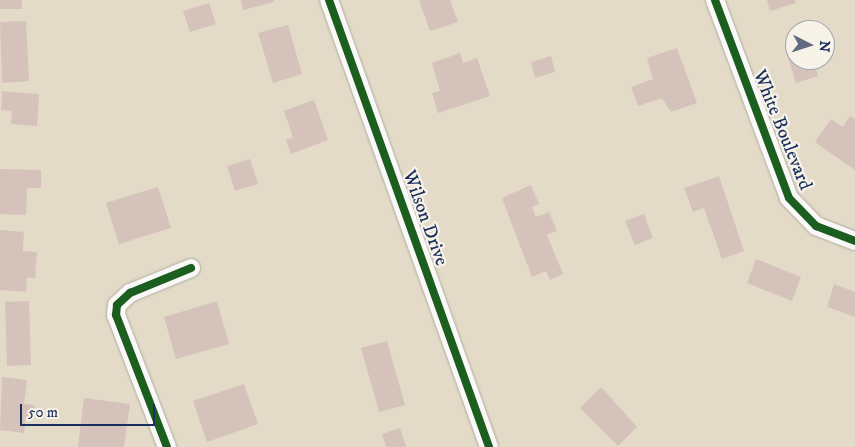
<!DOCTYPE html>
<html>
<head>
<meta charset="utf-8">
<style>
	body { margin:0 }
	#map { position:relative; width:855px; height:447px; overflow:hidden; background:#e3dac7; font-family:"IM FELL DW Pica",serif }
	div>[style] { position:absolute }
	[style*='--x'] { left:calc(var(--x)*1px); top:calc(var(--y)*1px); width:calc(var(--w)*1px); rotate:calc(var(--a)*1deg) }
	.building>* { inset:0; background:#d5c3bb }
	.roads { filter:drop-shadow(0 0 1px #b0ada5) drop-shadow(0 0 1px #b0ada5) }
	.minor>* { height:18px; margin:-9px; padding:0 9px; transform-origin:9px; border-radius:9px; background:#fbf9f7 }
	.cycleway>* { height:8px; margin:-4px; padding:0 4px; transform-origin:4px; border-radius:4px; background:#1b5e20 }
	span { translate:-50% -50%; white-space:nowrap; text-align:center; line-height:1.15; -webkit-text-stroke:4.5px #f7f3e8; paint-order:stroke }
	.street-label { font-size:19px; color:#1b2f5e }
	.north { position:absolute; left:785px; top:20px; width:50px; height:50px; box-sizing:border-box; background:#f7f3e8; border:1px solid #9fa5b1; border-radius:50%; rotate:95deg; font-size:14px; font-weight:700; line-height:20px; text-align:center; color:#1b2f5e }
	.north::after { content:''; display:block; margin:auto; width:18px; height:22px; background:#616b83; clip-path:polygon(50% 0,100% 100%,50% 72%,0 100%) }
	.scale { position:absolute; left:20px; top:404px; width:135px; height:22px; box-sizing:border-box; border:2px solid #1b2f5e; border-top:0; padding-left:6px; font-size:15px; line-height:18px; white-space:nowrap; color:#1b2f5e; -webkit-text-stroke:4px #f7f3e8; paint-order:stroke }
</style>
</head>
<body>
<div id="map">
	<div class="building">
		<div style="clip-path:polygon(0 0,22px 0,22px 9px,0 9px)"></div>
		<div style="clip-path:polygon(241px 0,274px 0,274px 2px,243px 10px)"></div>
		<div style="clip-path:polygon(419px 0,450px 0,458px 22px,430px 31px)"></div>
		<div style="clip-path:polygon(767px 0,795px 0,796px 3px,770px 11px)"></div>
		<div style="clip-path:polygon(209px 3px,216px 24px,190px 32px,183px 11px)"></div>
		<div style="clip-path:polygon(26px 21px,29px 81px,2px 83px,0 22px)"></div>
		<div style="clip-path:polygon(288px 25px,302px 74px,273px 83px,258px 33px)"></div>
		<div style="clip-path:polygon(677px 48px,697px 103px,671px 112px,662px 98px,638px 106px,631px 87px,653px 79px,647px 58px)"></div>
		<div style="clip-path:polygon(795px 48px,795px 60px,813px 60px,818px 76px,796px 83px,786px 51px)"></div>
		<div style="clip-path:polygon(460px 53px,463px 63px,477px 58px,490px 96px,438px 113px,432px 93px,440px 91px,432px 63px)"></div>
		<div style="clip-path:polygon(551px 56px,555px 72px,535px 78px,531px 62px)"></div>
		<div style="clip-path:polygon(2px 91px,39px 94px,37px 126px,11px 124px,12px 111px,1px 110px)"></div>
		<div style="clip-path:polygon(314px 100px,328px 140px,291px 154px,286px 140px,293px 137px,284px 111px)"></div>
		<div style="clip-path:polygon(850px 116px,855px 119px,855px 170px,815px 142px,831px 119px,843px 127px)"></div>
		<div style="clip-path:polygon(250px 159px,258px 184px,235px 191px,227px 166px)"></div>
		<div style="clip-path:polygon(0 169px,41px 170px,41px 188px,27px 188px,26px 215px,0 214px)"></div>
		<div style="clip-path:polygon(719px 176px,744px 251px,722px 259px,704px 208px,693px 212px,684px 188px)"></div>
		<div style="clip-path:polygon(531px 185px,539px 204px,532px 207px,536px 217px,549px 212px,557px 231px,547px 235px,563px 274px,550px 280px,546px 271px,532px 277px,502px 198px)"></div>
		<div style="clip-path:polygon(158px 187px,171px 228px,119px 244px,106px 203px)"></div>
		<div style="clip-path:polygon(644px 214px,653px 238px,635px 245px,625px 221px)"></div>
		<div style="clip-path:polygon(0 230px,24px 232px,23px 251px,37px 252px,35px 278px,27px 278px,26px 292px,0 290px)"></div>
		<div style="clip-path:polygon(756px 259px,801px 277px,792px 301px,747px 283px)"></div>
		<div style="clip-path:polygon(834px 284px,855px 292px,855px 317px,827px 307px)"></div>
		<div style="clip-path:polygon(29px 301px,31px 365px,7px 366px,5px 302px)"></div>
		<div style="clip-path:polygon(217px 301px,229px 344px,176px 359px,164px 317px)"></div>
		<div style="clip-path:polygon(387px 341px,405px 405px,379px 412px,361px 348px)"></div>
		<div style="clip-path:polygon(2px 377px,27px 380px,24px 404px,35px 405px,34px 418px,26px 417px,24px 433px,0 430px)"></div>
		<div style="clip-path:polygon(244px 384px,258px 424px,207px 442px,193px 401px)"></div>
		<div style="clip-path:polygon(601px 387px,637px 427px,618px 446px,580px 408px)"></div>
		<div style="clip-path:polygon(84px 398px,130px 404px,124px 447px,78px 447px)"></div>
		<div style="clip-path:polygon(400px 428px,406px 447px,386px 447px,382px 434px)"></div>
	</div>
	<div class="roads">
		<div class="minor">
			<div style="--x:329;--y:0;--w:475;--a:70.3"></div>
			<div style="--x:715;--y:0;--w:211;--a:69.5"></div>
			<div style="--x:789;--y:198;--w:39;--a:46"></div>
			<div style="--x:816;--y:226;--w:42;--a:21"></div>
			<div style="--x:167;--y:447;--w:142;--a:-111.1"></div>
			<div style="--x:116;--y:315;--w:10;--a:-84"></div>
			<div style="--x:117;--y:305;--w:18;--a:-43"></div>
			<div style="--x:130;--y:293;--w:66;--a:-22.3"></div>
		</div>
	</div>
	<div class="cycleway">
		<div style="--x:329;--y:0;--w:475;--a:70.3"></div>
		<div style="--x:715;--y:0;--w:211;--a:69.5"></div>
		<div style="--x:789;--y:198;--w:39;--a:46"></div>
		<div style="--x:816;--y:226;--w:42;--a:21"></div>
		<div style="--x:167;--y:447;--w:142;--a:-111.1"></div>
		<div style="--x:116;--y:315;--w:10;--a:-84"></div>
		<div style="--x:117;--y:305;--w:18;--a:-43"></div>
		<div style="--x:130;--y:293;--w:66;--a:-22.3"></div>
	</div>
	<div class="street-label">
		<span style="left:782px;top:130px;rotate:68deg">White Boulevard</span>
		<span style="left:425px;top:218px;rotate:70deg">Wilson Drive</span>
	</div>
	<div class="north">N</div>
	<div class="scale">50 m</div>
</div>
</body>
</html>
